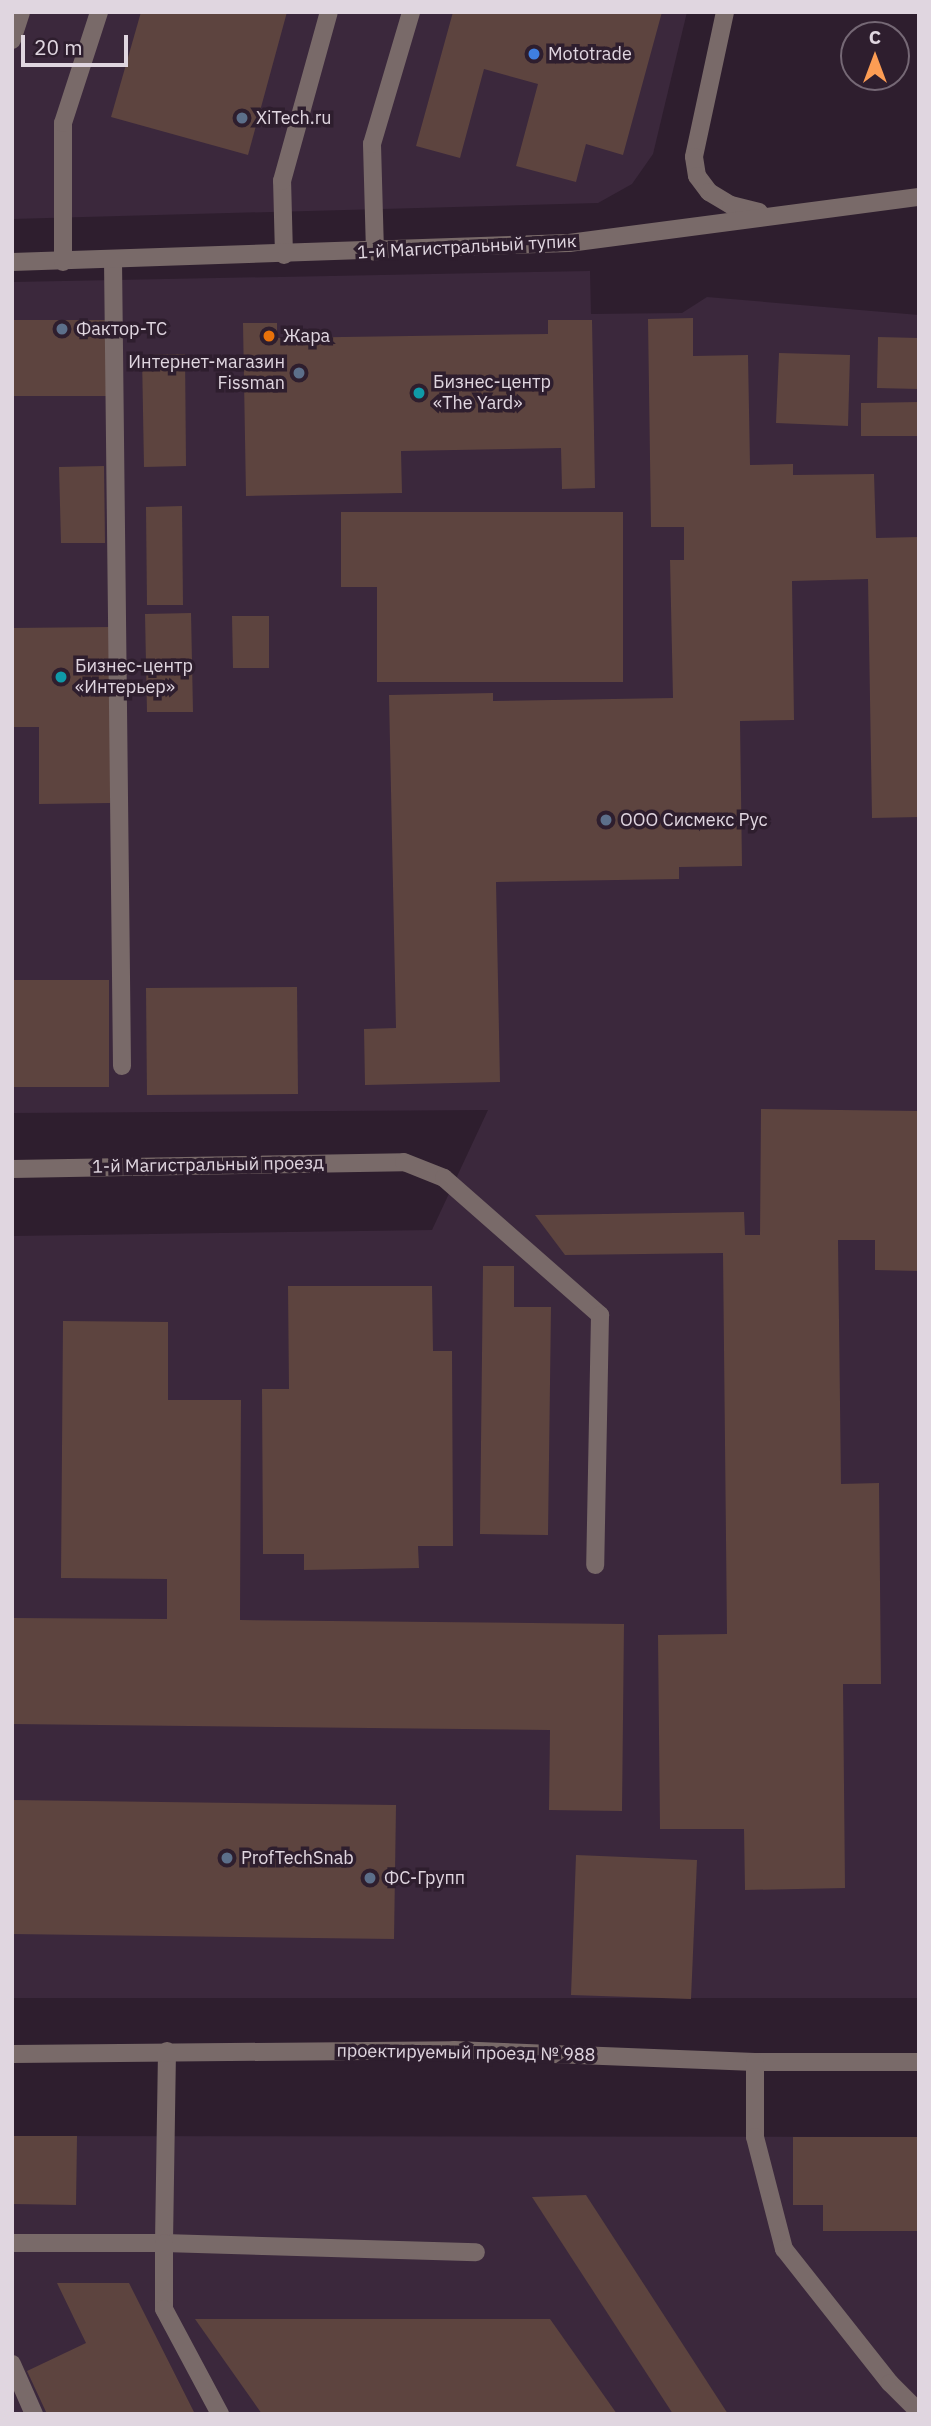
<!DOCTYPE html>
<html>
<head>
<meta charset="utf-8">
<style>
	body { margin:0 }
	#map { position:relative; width:931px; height:2426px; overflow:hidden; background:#2e1e2e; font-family:"IBM Plex Sans",sans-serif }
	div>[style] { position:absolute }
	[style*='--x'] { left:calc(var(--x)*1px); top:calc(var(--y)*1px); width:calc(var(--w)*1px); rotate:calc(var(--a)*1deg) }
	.built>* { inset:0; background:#3b283c }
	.building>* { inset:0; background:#5d443f }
	.minor>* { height:18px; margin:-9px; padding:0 9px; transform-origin:9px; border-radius:9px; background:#796a69 }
	.dots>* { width:19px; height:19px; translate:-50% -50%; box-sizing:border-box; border:4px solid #2e1e2e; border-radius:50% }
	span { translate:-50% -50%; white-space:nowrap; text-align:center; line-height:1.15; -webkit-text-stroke:7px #2e1e2e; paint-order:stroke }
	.poi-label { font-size:18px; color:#e0d6e0 }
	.left { translate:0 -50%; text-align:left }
	.right { translate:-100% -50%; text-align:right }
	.street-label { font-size:18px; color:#e0d6e0 }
	.frame { position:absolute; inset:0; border:14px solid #e0d6e0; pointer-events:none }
	.north { position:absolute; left:840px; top:21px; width:70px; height:70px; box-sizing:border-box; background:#2e1e2e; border:2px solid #756875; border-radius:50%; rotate:0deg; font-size:19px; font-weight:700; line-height:28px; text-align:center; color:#e0d6e0 }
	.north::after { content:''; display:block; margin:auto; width:24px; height:32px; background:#fc9d54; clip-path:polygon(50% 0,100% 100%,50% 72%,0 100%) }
	.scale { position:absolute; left:21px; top:35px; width:107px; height:32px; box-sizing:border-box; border:4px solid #e0d6e0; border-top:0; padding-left:9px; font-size:21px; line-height:24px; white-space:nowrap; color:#e0d6e0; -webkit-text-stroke:5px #2e1e2e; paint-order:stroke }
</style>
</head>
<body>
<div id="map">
	<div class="built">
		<div style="clip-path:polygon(12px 12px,687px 12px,653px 154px,632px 184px,598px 203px,12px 219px)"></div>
		<div style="clip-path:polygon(590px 271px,591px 314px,682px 313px,707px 297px,919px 315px,919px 1998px,12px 1998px,12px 1236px,432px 1230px,488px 1110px,12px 1113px,12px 282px)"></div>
		<div style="clip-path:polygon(12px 2136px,919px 2137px,919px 2414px,12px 2414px)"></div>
	</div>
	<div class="building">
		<div style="clip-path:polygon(141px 12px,287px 12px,248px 155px,111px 117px)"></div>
		<div style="clip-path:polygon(453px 12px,662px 12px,623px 155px,586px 144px,576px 182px,516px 166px,538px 84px,484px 69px,460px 158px,416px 146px)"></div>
		<div style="clip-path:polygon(693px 318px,693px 356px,748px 355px,750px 465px,793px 464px,793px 475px,874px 474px,876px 538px,919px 537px,919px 817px,872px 818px,868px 579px,792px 581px,794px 720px,740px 721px,742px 866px,679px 867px,679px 879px,496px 882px,500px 1082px,365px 1085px,364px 1029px,396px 1028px,389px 695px,493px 693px,493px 701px,673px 698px,670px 560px,684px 560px,684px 527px,651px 527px,648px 319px)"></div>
		<div style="clip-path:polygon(12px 320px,106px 320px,106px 396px,12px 396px)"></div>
		<div style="clip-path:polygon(548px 320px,592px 320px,595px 488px,562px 489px,561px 448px,401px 451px,402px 493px,246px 496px,243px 323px,277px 323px,277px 338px,548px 334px)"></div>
		<div style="clip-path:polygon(878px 337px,919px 338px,919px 389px,877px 388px)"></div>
		<div style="clip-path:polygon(779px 353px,850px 355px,848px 426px,776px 423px)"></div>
		<div style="clip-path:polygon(185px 354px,186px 466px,144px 467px,142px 355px)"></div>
		<div style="clip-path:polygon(919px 402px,919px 436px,861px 436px,861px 403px)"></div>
		<div style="clip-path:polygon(104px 466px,105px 543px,61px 543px,59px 467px)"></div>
		<div style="clip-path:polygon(182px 506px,183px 605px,147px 605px,146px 507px)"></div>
		<div style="clip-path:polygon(341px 512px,623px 512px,623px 682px,377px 682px,377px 587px,341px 587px)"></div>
		<div style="clip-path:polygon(191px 613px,193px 712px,147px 712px,145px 614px)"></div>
		<div style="clip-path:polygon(232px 616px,269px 616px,269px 668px,233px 668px)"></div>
		<div style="clip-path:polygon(110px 627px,110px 803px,39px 804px,39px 727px,12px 727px,12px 628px)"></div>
		<div style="clip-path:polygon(12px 980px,109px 980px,109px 1087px,12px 1087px)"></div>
		<div style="clip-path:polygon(297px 987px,298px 1094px,147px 1095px,146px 988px)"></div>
		<div style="clip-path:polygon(761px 1109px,919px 1111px,919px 1271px,875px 1270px,875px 1240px,838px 1240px,841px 1484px,879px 1483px,881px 1684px,843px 1684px,845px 1888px,745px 1890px,744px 1829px,660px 1829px,658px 1635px,727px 1634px,723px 1253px,565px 1255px,535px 1215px,744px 1212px,745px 1235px,760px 1235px)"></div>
		<div style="clip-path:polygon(483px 1266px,514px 1266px,514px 1307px,551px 1307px,548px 1535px,480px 1534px)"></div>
		<div style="clip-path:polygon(288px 1286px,432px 1286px,433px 1351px,452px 1351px,453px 1546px,418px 1546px,419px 1568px,304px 1570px,304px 1554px,263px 1554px,262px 1389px,289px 1389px)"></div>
		<div style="clip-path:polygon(63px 1321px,168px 1322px,168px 1400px,241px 1400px,240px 1620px,624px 1624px,622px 1811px,549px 1810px,550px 1730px,12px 1724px,12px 1618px,167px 1619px,167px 1579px,61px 1578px)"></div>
		<div style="clip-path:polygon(12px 1800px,396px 1805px,394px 1939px,12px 1934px)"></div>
		<div style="clip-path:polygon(576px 1855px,697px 1860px,691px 1999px,571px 1995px)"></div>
		<div style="clip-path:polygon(12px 2136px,77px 2136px,76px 2205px,12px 2204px)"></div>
		<div style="clip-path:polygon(793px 2137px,919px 2137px,919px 2231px,823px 2231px,823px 2205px,793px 2205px)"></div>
		<div style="clip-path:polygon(586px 2195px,728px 2414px,673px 2414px,532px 2197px)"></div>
		<div style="clip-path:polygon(57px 2283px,129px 2283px,195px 2414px,47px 2414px,27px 2371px,86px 2343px)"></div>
		<div style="clip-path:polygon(195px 2319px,550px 2319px,617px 2414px,262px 2414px)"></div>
	</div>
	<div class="minor">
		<div style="--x:725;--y:12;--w:148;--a:102.1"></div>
		<div style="--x:694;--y:157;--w:19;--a:81"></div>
		<div style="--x:697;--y:176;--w:20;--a:53"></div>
		<div style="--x:709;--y:192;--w:26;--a:31"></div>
		<div style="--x:731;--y:205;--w:29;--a:14"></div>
		<div style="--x:12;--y:40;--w:29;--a:-72"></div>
		<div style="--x:375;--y:252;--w:108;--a:-91.6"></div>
		<div style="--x:372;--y:144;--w:138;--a:-73.5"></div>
		<div style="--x:284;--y:255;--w:74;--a:-91.5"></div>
		<div style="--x:282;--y:181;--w:175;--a:-74.5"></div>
		<div style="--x:113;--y:260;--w:806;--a:89.36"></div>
		<div style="--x:12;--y:262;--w:557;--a:-1.95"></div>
		<div style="--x:569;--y:243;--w:353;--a:-7.5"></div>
		<div style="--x:63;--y:262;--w:139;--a:-90"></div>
		<div style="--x:63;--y:123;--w:117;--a:-72"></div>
		<div style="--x:12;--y:1169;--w:392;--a:-1"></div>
		<div style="--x:404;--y:1162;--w:43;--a:21.8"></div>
		<div style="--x:444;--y:1178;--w:208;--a:41.3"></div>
		<div style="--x:600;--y:1315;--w:250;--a:91.1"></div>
		<div style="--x:167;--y:2051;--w:192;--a:90.9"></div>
		<div style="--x:164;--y:2243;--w:312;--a:1.7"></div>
		<div style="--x:12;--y:2054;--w:442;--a:-0.5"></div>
		<div style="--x:454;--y:2050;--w:301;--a:2.3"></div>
		<div style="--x:755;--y:2062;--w:164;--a:0"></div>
		<div style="--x:755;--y:2062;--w:75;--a:90"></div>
		<div style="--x:755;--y:2137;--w:116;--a:75.5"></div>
		<div style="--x:784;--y:2249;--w:171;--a:51.7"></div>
		<div style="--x:890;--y:2383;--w:41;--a:45"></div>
		<div style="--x:12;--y:2243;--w:152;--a:0"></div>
		<div style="--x:164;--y:2243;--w:66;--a:90"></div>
		<div style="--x:164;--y:2309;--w:119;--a:61.9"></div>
		<div style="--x:12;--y:2364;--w:55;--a:66.3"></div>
	</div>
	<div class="dots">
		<div style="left:534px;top:54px;background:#3f7fe0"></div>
		<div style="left:242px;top:118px;background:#5c6f8a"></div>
		<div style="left:62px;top:329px;background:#5c6f8a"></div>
		<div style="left:269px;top:336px;background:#e8710a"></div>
		<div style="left:299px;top:373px;background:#5c6f8a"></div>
		<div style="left:419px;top:393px;background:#0f9aa8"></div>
		<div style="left:61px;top:677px;background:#0f9aa8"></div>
		<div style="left:606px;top:820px;background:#5c6f8a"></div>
		<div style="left:227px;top:1858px;background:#5c6f8a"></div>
		<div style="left:370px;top:1878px;background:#5c6f8a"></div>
	</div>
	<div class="poi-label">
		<span class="left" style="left:548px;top:54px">Mototrade</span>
		<span class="left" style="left:256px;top:118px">XiTech.ru</span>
		<span class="left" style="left:76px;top:329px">Фактор-ТС</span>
		<span class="left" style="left:283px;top:336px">Жара</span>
		<span class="right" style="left:285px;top:373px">Интернет-магазин<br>Fissman</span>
		<span class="left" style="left:433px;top:393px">Бизнес-центр<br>«The Yard»</span>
		<span class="left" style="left:75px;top:677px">Бизнес-центр<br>«Интерьер»</span>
		<span class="left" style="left:620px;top:820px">ООО Сисмекс Рус</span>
		<span class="left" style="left:241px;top:1858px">ProfTechSnab</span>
		<span class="left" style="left:384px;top:1878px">ФС-Групп</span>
	</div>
	<div class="street-label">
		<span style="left:467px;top:247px;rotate:-3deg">1-й Магистральный тупик</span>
		<span style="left:208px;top:1165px;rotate:-1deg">1-й Магистральный проезд</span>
		<span style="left:466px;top:2053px;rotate:1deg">проектируемый проезд № 988</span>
	</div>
	<div class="frame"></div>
	<div class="north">С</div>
	<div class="scale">20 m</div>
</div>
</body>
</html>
